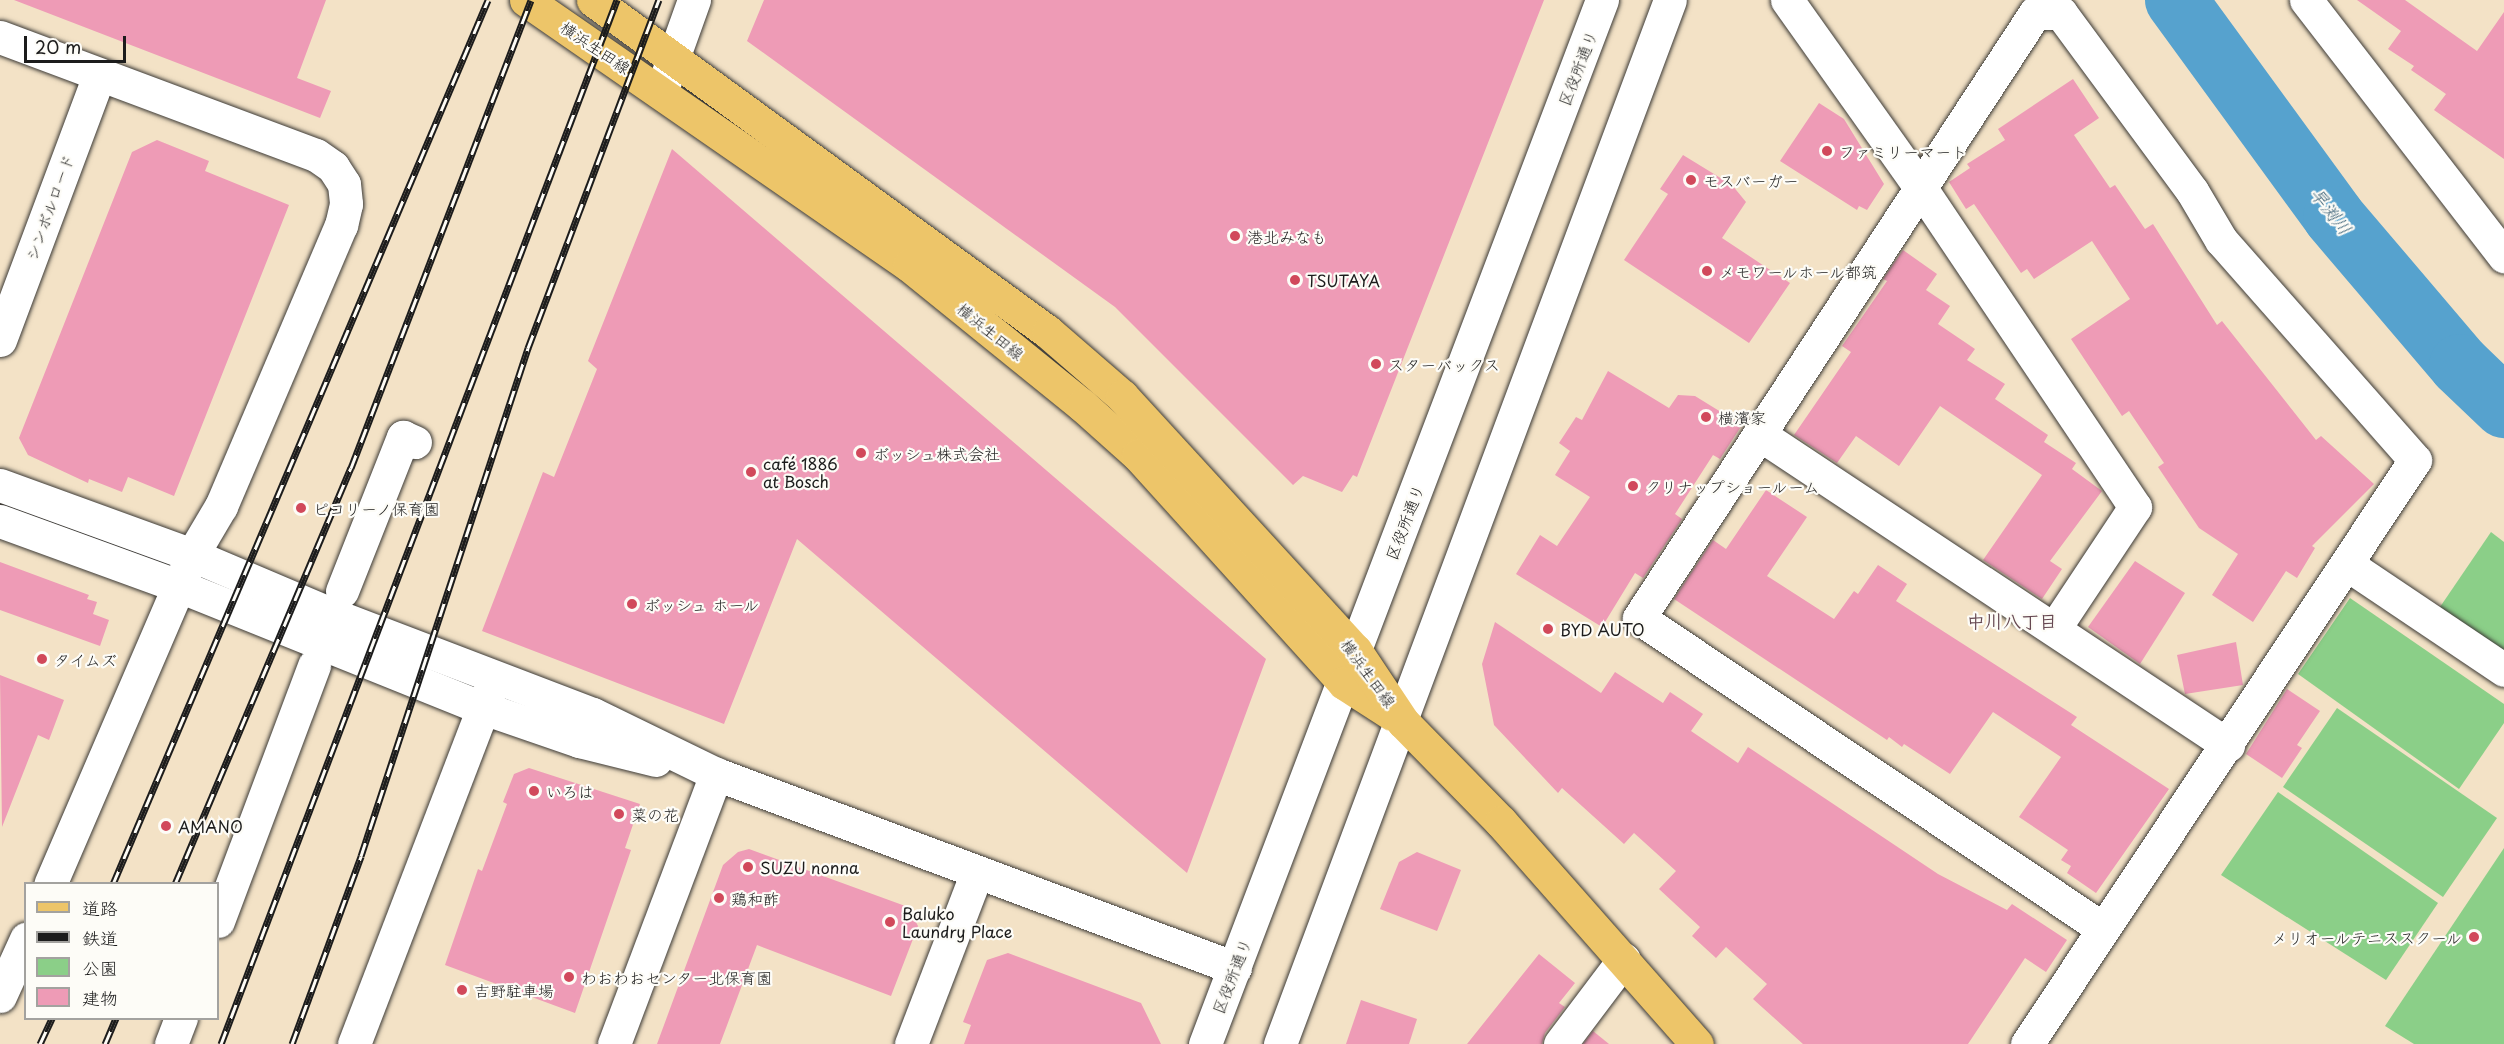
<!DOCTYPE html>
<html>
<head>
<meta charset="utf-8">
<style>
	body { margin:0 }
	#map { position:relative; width:2504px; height:1044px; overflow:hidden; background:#f3e2c6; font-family:"Playpen Sans","Klee One",sans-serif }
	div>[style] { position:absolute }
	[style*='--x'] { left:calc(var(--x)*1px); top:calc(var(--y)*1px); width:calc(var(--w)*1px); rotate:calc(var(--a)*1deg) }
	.green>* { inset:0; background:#8bcf88 }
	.river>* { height:62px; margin:-31px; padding:0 31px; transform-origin:31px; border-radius:31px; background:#56a2ce }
	.building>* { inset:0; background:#ee9bb6 }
	.roads { filter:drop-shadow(0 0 2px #3c3a36) drop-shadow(0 0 2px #3c3a36) }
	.minor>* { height:33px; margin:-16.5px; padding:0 16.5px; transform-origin:16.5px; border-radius:16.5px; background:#fff }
	.major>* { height:33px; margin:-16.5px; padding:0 16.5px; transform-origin:16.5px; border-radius:16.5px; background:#edc569 }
	.rail>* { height:7px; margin-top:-3.5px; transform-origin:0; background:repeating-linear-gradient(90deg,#fdfcf7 0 14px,#1c1c1c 0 28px); box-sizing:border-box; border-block:2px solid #1c1c1c }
	.dots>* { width:16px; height:16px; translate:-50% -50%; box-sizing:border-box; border:3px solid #fdfcf7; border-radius:50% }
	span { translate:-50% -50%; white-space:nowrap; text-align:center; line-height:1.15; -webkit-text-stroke:4.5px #fdfcf7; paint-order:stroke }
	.street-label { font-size:16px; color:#1c1c1c }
	.poi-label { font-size:16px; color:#1c1c1c }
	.left { translate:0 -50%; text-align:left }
	.right { translate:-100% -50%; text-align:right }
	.water-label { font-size:18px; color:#395f75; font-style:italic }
	.neighbourhood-label { font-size:18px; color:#664852; font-weight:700 }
	.legend { position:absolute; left:24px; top:882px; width:195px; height:138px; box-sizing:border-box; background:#fdfcf7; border:2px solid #a3a29f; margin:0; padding:8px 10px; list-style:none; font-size:18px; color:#1c1c1c }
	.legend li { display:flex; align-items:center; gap:12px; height:30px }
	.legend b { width:30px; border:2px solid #a3a29f }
	.scale { position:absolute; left:24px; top:36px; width:102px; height:27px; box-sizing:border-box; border:3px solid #1c1c1c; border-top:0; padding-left:8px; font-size:18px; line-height:21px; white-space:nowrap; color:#1c1c1c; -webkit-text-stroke:4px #fdfcf7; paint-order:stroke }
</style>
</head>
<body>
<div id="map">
	<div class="green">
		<div style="clip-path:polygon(2491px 532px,2504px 542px,2504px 650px,2440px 607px)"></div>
		<div style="clip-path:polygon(2350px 598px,2504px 704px,2504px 723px,2459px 789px,2298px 674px)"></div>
		<div style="clip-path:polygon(2337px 708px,2497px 818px,2443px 897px,2283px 787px)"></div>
		<div style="clip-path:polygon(2278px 792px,2438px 903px,2386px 980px,2221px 875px)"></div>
		<div style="clip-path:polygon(2504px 848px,2504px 1044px,2414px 1044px,2385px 1026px)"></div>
	</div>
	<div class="river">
		<div style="--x:2176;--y:0;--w:268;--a:53.9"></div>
		<div style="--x:2334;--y:217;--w:194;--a:49.6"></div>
		<div style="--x:2460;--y:365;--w:61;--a:43.7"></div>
	</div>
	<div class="building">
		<div style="clip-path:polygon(14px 0,326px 0,297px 78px,331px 91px,320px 118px)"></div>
		<div style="clip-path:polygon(764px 0,1544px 0,1357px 477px,1353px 475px,1342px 492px,1303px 476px,1293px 485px,1115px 307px,747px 41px)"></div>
		<div style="clip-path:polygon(2357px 0,2405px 0,2477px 51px,2504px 12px,2504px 159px,2434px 110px,2446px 94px,2411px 70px,2414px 66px,2388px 49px,2401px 31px)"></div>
		<div style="clip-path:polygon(2073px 79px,2099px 118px,2074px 135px,2110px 188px,2115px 185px,2145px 229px,2153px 224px,2217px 325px,2222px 321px,2316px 440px,2321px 436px,2374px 484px,2312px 546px,2315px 548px,2297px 578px,2286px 571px,2253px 622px,2212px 595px,2238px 554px,2199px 528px,2158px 467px,2164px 463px,2129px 411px,2122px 416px,2071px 339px,2130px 299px,2092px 241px,2034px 279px,2027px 269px,2021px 273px,1974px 204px,1966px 209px,1949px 182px,1970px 168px,1967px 164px,2005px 140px,1998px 129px)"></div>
		<div style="clip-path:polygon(1819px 103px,1844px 119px,1884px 184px,1867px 210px,1859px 206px,1857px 210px,1780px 161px)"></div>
		<div style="clip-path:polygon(157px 140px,209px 161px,205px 171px,289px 205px,174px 496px,128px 477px,122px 492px,89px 479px,88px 483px,28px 455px,19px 438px,132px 152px)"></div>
		<div style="clip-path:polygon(672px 149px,1266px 659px,1187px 873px,797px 539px,724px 724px,482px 631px,543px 472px,554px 477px,597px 369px,588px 361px)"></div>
		<div style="clip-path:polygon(1683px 155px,1732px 185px,1746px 202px,1722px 238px,1790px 283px,1749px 343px,1624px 260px,1668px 194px,1660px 189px)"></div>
		<div style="clip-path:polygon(1903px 250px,1937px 274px,1926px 290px,1950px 306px,1938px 324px,1975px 349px,1967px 360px,2005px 384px,1995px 399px,2048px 435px,2044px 442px,2076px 463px,2072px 469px,2102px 491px,2050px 561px,2062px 569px,2042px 599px,1983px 560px,2042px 475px,1940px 406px,1899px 466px,1856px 436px,1837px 463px,1794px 435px,1851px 352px,1842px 346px,1887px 281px,1883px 279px)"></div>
		<div style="clip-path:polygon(1608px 371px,1669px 408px,1678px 395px,1695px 396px,1742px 425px,1720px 459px,1713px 455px,1675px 514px,1682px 519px,1643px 578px,1635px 573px,1602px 627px,1516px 574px,1540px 535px,1557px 546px,1590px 497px,1555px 475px,1570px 451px,1559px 443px,1576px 417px,1582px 420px)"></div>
		<div style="clip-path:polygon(1766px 490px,1807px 517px,1767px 576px,1834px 619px,1854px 591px,1858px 594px,1878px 565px,1907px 584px,1896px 601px,2077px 717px,2071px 725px,2169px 789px,2096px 893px,2067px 873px,2071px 866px,2061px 860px,2068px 850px,2019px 817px,2061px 757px,1993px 712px,1950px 774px,1904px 744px,1902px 747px,1889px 737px,1887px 740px,1674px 599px,1713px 540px,1726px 549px)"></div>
		<div style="clip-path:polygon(2135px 561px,2185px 593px,2140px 664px,2088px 627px)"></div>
		<div style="clip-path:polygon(0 562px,89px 595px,87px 599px,97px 602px,93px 614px,109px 620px,100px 646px,0 610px)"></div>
		<div style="clip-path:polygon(1495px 622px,1601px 693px,1615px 672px,1663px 703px,1670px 692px,1703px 714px,1691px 731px,1738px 763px,1748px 747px,1938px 874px,2007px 910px,2012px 904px,2067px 940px,2046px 972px,2025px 958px,1968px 1044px,1803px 1044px,1753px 999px,1767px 984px,1726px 947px,1716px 958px,1692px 936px,1700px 927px,1659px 889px,1676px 871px,1634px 833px,1624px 844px,1562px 788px,1558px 793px,1494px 725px,1482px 664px)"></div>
		<div style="clip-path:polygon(2236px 642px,2243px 685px,2185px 694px,2177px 655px)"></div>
		<div style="clip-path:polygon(0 675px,64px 700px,49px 740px,38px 735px,2px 827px)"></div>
		<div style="clip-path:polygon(2287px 689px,2320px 711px,2297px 745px,2302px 748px,2282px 778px,2246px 754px)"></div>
		<div style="clip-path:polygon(529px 768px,640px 804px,625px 848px,631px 850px,575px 1013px,445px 965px,478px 869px,482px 871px,507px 804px,503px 802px,514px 774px)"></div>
		<div style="clip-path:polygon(749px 849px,908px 907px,918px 926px,891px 996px,757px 945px,720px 1044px,657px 1044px,723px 865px,738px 852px)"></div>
		<div style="clip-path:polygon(1417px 852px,1461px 870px,1437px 931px,1380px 909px,1399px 862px)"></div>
		<div style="clip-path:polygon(1008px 953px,1141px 1003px,1161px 1044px,964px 1044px,971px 1025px,963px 1022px,987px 960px)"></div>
		<div style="clip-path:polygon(1539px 954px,1575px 983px,1559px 1003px,1565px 1007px,1545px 1033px,1542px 1044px,1467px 1044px)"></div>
		<div style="clip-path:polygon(1361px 1000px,1417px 1019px,1409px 1044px,1346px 1044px)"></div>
		<div style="clip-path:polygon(1593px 1031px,1609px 1044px,1583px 1044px)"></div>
	</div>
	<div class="roads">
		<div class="minor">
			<div style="--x:1787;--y:0;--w:233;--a:54.6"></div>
			<div style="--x:1922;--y:190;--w:382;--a:56.1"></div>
			<div style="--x:2135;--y:507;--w:146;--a:123.6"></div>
			<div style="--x:2306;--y:0;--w:324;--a:52.3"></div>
			<div style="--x:0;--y:37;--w:337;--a:20.5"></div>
			<div style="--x:316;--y:155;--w:21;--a:35"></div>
			<div style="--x:333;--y:167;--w:20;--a:57"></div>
			<div style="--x:344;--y:184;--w:20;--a:84"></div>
			<div style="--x:346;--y:204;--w:22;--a:103"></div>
			<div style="--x:341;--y:225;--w:306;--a:113.1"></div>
			<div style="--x:221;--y:506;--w:57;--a:120.6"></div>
			<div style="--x:192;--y:555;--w:358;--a:113.3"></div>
			<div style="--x:661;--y:92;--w:98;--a:-70.3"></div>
			<div style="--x:0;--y:340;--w:283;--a:-69.5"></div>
			<div style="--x:1759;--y:434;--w:563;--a:33.55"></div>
			<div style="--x:0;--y:485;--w:204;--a:20"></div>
			<div style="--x:192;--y:555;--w:156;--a:23"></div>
			<div style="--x:336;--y:616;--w:275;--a:20.9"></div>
			<div style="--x:593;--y:714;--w:137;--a:26"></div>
			<div style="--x:716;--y:774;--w:554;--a:20.5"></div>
			<div style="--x:0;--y:521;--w:190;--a:20"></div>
			<div style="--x:179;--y:586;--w:328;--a:21.9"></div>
			<div style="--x:483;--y:708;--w:102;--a:19"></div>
			<div style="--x:579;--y:741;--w:79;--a:13.9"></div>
			<div style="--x:2348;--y:565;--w:188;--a:33.9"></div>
			<div style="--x:342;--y:591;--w:166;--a:-68.4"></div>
			<div style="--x:403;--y:437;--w:13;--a:23"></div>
			<div style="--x:218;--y:921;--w:273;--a:-69.4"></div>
			<div style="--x:0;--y:996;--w:63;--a:-65.5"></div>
			<div style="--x:171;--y:1044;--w:28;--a:-69"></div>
			<div style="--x:354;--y:1044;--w:382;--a:-69"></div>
			<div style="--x:614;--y:1044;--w:289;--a:-69.3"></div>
			<div style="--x:911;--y:1044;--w:184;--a:-69"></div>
			<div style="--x:1205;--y:1044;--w:1117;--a:-69.18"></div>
			<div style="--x:1280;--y:1044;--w:1114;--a:-69.52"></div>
			<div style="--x:1560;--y:1044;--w:106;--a:-53"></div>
			<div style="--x:2027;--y:1044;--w:701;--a:-56.4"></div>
			<div style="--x:2415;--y:460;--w:293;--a:-131.4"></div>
			<div style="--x:2221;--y:240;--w:57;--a:-120.6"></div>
			<div style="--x:2192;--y:191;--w:221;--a:-126.4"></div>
			<div style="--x:2061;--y:13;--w:26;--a:180"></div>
			<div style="--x:2035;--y:13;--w:723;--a:123.21"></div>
			<div style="--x:1639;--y:618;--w:557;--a:33.8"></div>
		</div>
		<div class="major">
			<div style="--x:526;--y:0;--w:466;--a:34.7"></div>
			<div style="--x:909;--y:265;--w:223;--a:39"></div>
			<div style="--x:1082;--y:405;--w:75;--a:41.8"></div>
			<div style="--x:1138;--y:455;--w:307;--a:47.9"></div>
			<div style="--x:1344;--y:683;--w:57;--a:32.9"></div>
			<div style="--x:593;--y:0;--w:563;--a:36.12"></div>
			<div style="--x:1048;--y:332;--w:98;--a:40.9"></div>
			<div style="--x:1122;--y:396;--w:345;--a:47.5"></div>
			<div style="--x:1355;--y:650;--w:87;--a:56.3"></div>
			<div style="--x:1403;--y:722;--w:140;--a:45.6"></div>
			<div style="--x:1501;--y:822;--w:296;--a:48.6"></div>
		</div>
	</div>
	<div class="rail">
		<div style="--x:113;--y:884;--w:960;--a:-67.01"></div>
		<div style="--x:175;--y:884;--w:452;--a:-67.1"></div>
		<div style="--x:351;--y:468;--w:501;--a:-68.96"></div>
		<div style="--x:40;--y:1044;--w:29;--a:-65"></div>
		<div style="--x:105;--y:1044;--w:28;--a:-67"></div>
		<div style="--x:221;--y:1044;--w:1117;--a:-69.23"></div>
		<div style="--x:292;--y:1044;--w:200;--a:-69.8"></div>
		<div style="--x:361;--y:856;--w:535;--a:-71.8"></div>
		<div style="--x:528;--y:348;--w:372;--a:-69.4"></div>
	</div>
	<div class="dots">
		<div style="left:1827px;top:151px;background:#d1495b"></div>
		<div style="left:1691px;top:180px;background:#d1495b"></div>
		<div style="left:1235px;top:236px;background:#d1495b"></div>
		<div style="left:1707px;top:271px;background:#d1495b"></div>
		<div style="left:1295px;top:280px;background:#d1495b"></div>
		<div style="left:1376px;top:364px;background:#d1495b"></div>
		<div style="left:1706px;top:417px;background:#d1495b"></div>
		<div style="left:861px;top:453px;background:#d1495b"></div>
		<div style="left:751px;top:472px;background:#d1495b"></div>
		<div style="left:1633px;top:486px;background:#d1495b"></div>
		<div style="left:301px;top:508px;background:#d1495b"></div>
		<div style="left:632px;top:604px;background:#d1495b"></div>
		<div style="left:1548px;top:629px;background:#d1495b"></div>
		<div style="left:42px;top:659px;background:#d1495b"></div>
		<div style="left:534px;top:791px;background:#d1495b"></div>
		<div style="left:619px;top:814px;background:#d1495b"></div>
		<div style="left:166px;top:826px;background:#d1495b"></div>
		<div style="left:748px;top:867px;background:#d1495b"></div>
		<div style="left:719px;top:898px;background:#d1495b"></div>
		<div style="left:890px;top:922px;background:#d1495b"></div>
		<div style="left:2474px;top:937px;background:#d1495b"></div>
		<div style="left:569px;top:977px;background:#d1495b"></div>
		<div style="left:462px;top:990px;background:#d1495b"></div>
	</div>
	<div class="street-label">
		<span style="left:596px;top:47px;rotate:34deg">横浜生田線</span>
		<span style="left:1577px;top:68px;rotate:-69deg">区役所通り</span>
		<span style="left:49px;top:207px;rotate:-70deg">シンボルロード</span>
		<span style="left:991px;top:331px;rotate:39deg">横浜生田線</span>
		<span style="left:1404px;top:522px;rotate:-69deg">区役所通り</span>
		<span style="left:1369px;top:673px;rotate:54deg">横浜生田線</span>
		<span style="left:1231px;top:976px;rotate:-69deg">区役所通り</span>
	</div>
	<div class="poi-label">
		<span class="left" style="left:1839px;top:151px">ファミリーマート</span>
		<span class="left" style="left:1703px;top:180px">モスバーガー</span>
		<span class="left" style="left:1247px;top:236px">港北みなも</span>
		<span class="left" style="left:1719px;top:271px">メモワールホール都筑</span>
		<span class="left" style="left:1307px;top:280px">TSUTAYA</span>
		<span class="left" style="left:1388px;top:364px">スターバックス</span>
		<span class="left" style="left:1718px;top:417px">横濱家</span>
		<span class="left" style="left:873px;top:453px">ボッシュ株式会社</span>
		<span class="left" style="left:763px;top:472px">café 1886<br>at Bosch</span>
		<span class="left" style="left:1645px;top:486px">クリナップショールーム</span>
		<span class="left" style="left:313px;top:508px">ピコリーノ保育園</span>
		<span class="left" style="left:644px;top:604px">ボッシュ ホール</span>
		<span class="left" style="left:1560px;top:629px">BYD AUTO</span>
		<span class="left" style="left:54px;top:659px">タイムズ</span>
		<span class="left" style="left:546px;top:791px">いろは</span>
		<span class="left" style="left:631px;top:814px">菜の花</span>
		<span class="left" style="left:178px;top:826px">AMANO</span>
		<span class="left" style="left:760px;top:867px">SUZU nonna</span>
		<span class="left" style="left:731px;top:898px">鶏和酢</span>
		<span class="left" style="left:902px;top:922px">Baluko<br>Laundry Place</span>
		<span class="right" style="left:2462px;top:937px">メリオールテニススクール</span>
		<span class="left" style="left:581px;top:977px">わおわおセンター北保育園</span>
		<span class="left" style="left:474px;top:990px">吉野駐車場</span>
	</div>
	<div class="water-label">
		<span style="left:2331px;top:211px;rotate:52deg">早渕川</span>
	</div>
	<div class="neighbourhood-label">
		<span style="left:2012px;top:621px">中川八丁目</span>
	</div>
	<ul class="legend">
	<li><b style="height:8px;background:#edc569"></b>道路</li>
	<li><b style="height:8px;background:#1c1c1c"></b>鉄道</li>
	<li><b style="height:16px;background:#8bcf88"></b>公園</li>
	<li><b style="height:16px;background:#ee9bb6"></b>建物</li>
	</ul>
	<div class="scale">20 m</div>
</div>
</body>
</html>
